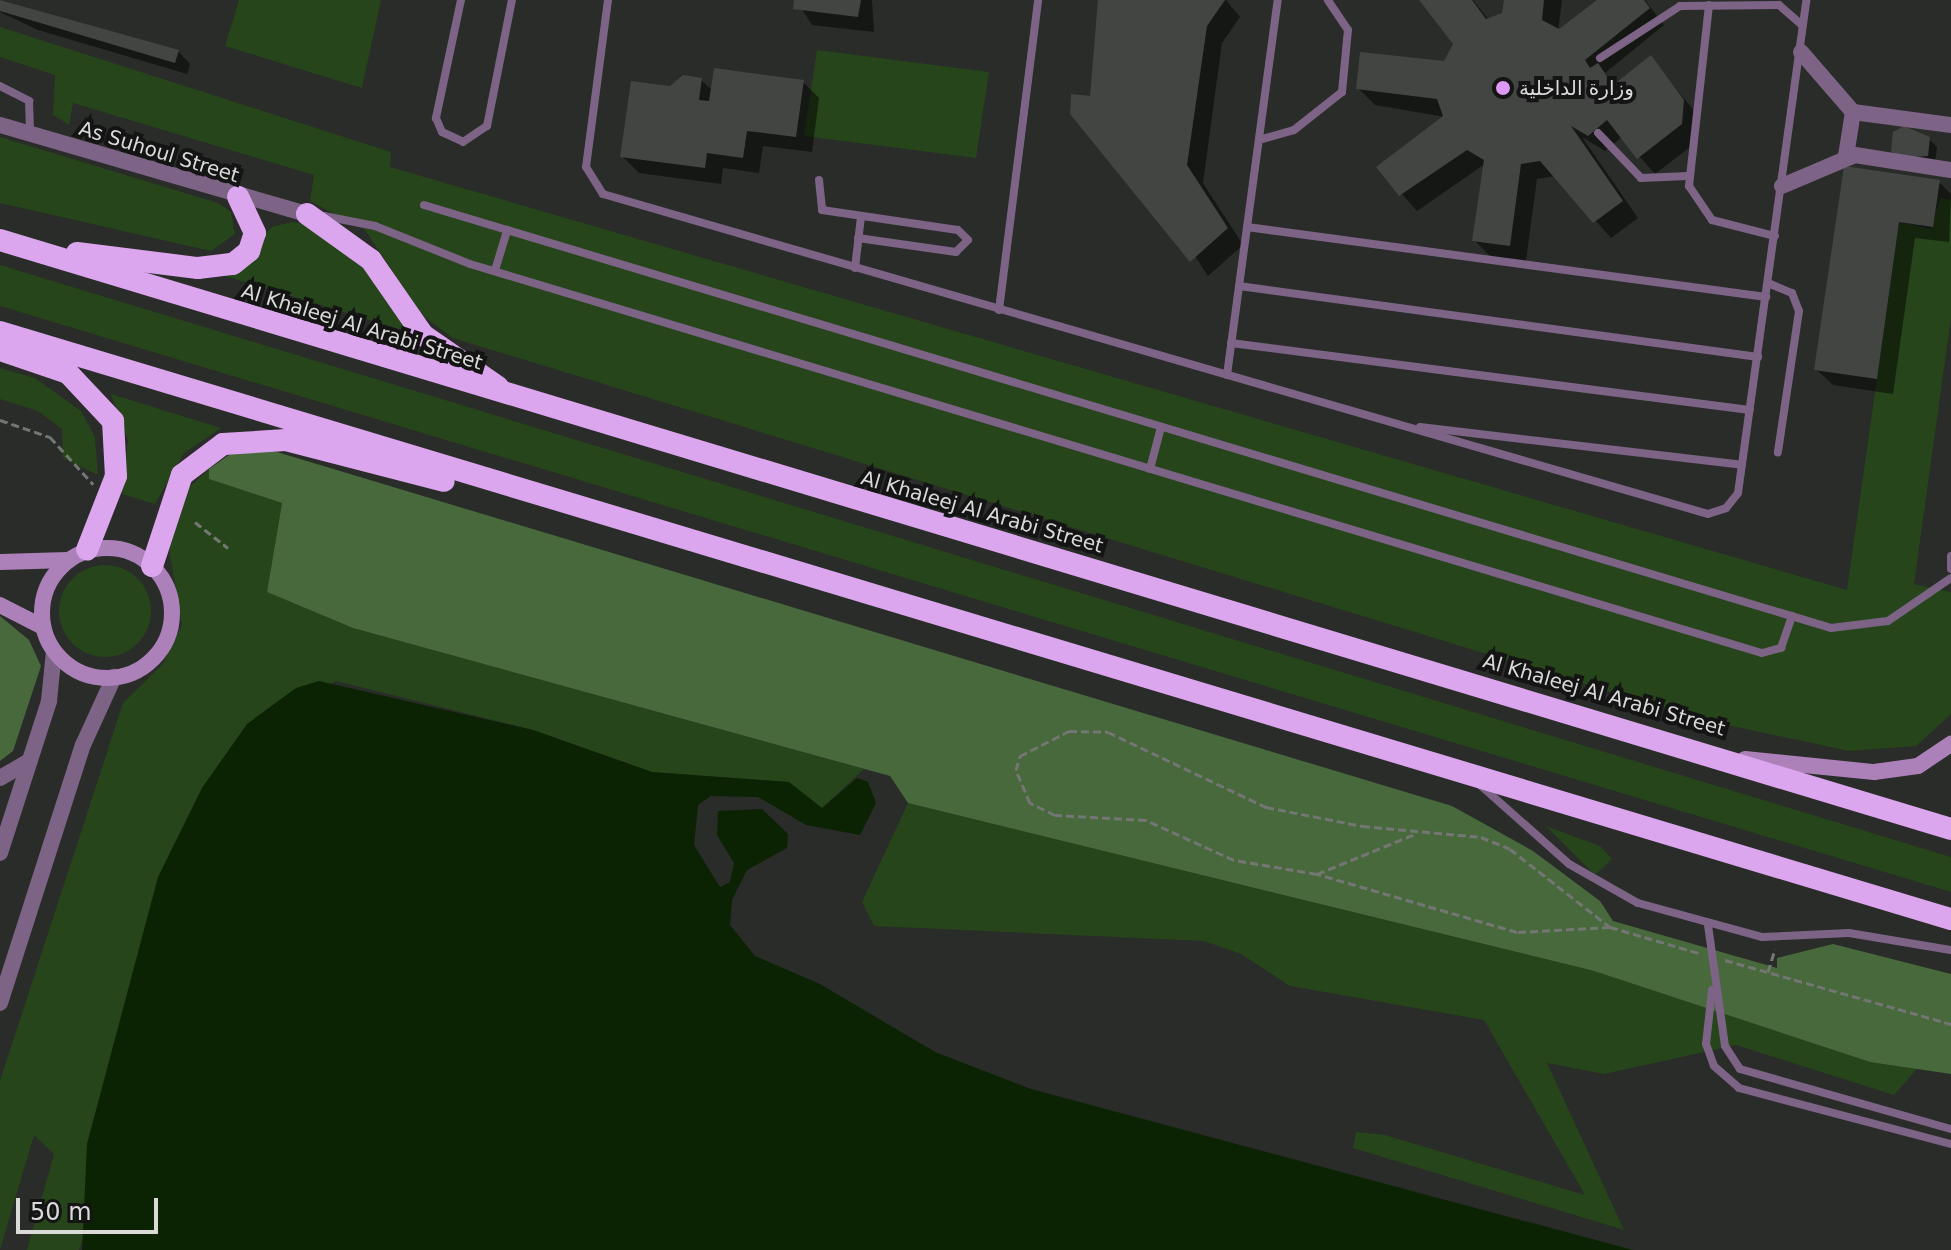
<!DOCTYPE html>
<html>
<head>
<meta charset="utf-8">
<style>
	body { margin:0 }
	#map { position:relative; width:1951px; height:1250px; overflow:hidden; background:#292c28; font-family:"DejaVu Sans","Noto Naskh Arabic",sans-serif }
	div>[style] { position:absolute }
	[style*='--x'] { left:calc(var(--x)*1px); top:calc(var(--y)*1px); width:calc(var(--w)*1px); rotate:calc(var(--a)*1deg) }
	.green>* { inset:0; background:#26451a }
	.round { border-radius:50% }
	.forest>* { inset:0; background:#47693c }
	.water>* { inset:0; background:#0b2303 }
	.shadow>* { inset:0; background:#0007 }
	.building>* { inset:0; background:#424541 }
	.path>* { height:3px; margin-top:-1.5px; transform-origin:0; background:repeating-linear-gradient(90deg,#737672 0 8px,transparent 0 12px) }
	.service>* { height:8px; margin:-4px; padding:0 4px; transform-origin:4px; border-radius:4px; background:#7d6386 }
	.minor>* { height:16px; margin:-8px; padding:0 8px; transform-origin:8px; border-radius:8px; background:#7d6386 }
	.secondary>* { height:16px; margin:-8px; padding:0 8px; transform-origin:8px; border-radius:8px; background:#ac81ba }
	.secondary>.ring { margin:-8px; padding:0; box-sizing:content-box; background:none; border:16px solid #ac81ba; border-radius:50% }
	.trunk>* { height:22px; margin:-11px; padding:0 11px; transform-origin:11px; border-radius:11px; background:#dca6ee }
	.dots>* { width:22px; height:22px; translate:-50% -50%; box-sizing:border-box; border:4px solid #131413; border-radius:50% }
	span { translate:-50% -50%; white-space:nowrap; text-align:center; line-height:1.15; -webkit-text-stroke:8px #131413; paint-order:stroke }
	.poi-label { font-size:20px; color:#dadbd9 }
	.left { translate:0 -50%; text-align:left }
	.street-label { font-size:20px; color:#dadbd9 }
	.scale { position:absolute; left:16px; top:1198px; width:142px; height:36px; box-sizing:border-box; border:4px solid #dadbd9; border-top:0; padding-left:10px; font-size:24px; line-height:28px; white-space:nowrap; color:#dadbd9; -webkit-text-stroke:6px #131413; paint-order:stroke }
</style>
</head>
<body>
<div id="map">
	<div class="green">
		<div style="clip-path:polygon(239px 0,381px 0,362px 88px,225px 46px)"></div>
		<div style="clip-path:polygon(0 27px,391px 152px,390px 167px,1847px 590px,1899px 222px,1931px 229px,1940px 198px,1951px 200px,1951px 318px,1914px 584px,1951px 592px,1951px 714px,1916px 746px,1849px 751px,1699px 719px,453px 338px,422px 315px,365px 230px,310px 201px,314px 175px,73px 103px,69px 125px,53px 115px,55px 75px,0 57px)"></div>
		<div style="clip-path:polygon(817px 50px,989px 72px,976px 158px,804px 136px)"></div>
		<div style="clip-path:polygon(0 137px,218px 203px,231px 212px,235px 234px,211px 251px,0 203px)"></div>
		<div style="clip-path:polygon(293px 222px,312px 226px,375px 276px,409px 332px,215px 273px,274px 226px)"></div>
		<div style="clip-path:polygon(0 265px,1951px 857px,1951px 892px,0 306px)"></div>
		<div style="clip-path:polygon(0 368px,35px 378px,81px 411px,95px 437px,98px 475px,63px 458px,62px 429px,38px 411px,0 399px)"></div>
		<div style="clip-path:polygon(111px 394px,221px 428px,184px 453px,155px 504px,122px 494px,128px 440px)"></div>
		<div style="clip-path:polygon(209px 469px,209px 479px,282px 503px,267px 592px,353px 628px,864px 769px,822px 808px,788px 782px,652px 772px,533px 730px,336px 681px,247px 724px,79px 1250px,27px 1250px,54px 1154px,34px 1135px,0 1250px,0 1081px,123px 703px,163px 664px,182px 625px,167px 537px,177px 499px)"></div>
		<div class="round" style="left:59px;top:565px;width:92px;height:92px"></div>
		<div style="clip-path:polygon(908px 803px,1594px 971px,1870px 1062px,1921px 1064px,1894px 1095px,1736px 1045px,1604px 1074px,1547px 1063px,1624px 1230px,1353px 1148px,1356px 1132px,1385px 1135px,1585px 1195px,1484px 1020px,1290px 986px,1241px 954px,1204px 941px,874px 926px,862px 902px)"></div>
		<div style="clip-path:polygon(1546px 826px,1600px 846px,1612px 859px,1595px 875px)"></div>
	</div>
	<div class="forest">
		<div style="clip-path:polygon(236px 450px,277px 452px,1452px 806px,1533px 851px,1600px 901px,1613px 921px,1777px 968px,1777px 958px,1833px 944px,1951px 974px,1951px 1074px,1870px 1062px,1594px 971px,908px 803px,890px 776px,353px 628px,267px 592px,282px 503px,209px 479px,209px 469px)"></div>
		<div style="clip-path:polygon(0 616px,29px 640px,41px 666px,13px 751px,0 761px)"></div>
	</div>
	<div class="water">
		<div style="clip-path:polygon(319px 681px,533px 730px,652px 772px,789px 782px,822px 808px,857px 778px,868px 782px,876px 803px,860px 835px,806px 825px,758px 797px,711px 796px,698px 805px,694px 845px,720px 887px,730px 882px,734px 863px,717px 835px,718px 811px,762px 809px,788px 834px,787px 848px,747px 870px,732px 900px,730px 925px,755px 956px,820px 984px,935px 1052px,1031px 1089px,1633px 1250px,82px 1250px,87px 1144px,158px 877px,202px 788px,247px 724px,296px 688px)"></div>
	</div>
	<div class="shadow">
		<div style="clip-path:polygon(0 0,178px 51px,190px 64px,187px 74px,38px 30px,0 12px)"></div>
		<div style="clip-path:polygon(796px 0,872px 0,874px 32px,812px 25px)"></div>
		<div style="clip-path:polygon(1100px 0,1226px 0,1240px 17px,1222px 43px,1203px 183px,1243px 245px,1208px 276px,1092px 98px)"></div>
		<div style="clip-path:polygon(1422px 0,1473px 0,1489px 20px,1504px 15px,1506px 0,1562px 0,1558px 32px,1601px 0,1645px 0,1664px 25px,1605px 73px,1616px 85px,1651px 58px,1700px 118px,1698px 141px,1655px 174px,1622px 137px,1605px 151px,1582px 137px,1638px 218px,1611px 238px,1556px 176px,1537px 179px,1526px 261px,1491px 257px,1475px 241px,1485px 164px,1417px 211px,1379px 168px,1445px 117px,1375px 105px,1358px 88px,1445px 63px,1455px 44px)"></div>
		<div style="clip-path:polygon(701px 80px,713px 91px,803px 82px,819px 98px,812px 152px,763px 146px,759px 173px,723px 168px,721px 184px,639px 173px,622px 156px,671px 88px)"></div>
		<div style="clip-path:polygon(1929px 139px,1937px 147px,1935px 163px,1893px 150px)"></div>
		<div style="clip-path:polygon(1846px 168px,1939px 182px,1951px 194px,1949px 242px,1915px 238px,1893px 394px,1833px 385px,1816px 369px)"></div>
	</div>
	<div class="building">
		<div style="clip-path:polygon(0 0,179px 50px,175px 63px,0 11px)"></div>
		<div style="clip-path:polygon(794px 0,861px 0,858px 17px,793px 9px)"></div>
		<div style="clip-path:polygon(1098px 0,1225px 0,1207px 26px,1187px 165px,1228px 228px,1190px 262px,1070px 114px,1071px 94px,1090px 96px)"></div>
		<div style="clip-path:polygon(1419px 0,1472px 0,1486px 19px,1502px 13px,1504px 0,1544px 0,1542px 20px,1559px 29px,1597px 0,1644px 0,1650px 8px,1585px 60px,1590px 68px,1598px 63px,1613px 85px,1651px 55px,1684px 100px,1682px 124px,1637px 159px,1607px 120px,1588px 136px,1571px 126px,1623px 201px,1593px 223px,1540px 161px,1521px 164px,1510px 246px,1472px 241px,1484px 160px,1467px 150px,1399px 196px,1376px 167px,1443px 116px,1437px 99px,1356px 89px,1360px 52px,1444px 61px,1453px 44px)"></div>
		<div style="clip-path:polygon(714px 68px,804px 80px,796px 137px,747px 131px,743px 158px,707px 153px,705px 168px,620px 157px,631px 81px,670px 86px,683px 75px,702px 78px,699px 100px,709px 101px)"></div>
		<div style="clip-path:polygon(1904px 126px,1930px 137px,1928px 156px,1899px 158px,1891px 151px,1893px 132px)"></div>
		<div style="clip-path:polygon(1844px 166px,1940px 180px,1933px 227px,1899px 222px,1877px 379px,1814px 370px)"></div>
	</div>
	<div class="path">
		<div style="--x:0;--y:420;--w:53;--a:18.8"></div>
		<div style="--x:50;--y:437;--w:64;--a:47.5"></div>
		<div style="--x:195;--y:522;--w:42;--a:38.2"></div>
		<div style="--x:1317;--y:874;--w:108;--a:-22.3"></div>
		<div style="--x:1610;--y:927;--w:93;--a:176.9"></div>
		<div style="--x:1517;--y:932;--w:208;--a:-163.8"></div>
		<div style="--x:1317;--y:874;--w:84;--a:-170.4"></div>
		<div style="--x:1234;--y:860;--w:97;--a:-155.6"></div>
		<div style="--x:1146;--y:820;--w:91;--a:-176.9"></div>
		<div style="--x:1055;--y:815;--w:28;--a:-154"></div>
		<div style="--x:1030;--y:803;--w:36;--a:-113"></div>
		<div style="--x:1016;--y:770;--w:15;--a:-74"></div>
		<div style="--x:1020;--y:756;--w:55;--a:-27"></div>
		<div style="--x:1069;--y:731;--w:39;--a:1"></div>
		<div style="--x:1108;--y:732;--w:175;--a:25.4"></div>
		<div style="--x:1266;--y:807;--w:98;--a:11.2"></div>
		<div style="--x:1362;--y:826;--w:120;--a:5.3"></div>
		<div style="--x:1481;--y:837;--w:31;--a:22"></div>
		<div style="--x:1510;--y:849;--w:127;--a:38"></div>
		<div style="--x:1610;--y:927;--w:93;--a:16.3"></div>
		<div style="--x:1725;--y:960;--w:235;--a:15.8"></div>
		<div style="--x:1768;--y:972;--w:24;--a:-73"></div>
	</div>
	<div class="service">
		<div style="--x:461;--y:0;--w:121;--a:102"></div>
		<div style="--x:436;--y:118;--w:15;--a:67"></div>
		<div style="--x:442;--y:132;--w:23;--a:25"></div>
		<div style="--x:463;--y:142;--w:29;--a:-34"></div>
		<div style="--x:487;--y:126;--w:128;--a:-78.8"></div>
		<div style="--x:608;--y:0;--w:168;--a:97.5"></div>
		<div style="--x:586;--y:167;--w:32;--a:58"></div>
		<div style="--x:603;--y:194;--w:1150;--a:16.15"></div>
		<div style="--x:1708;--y:514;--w:19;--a:-18"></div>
		<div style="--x:1726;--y:508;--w:19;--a:-51"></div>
		<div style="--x:1738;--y:493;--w:498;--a:-82.1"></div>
		<div style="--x:1709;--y:5;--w:182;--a:96.3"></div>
		<div style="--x:1689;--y:186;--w:41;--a:55.9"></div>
		<div style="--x:1712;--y:220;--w:65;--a:14.3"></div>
		<div style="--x:1600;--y:58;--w:95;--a:-33"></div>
		<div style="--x:1680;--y:6;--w:99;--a:-0.6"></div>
		<div style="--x:1779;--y:5;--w:30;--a:41"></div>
		<div style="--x:0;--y:86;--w:33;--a:27"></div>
		<div style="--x:29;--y:101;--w:32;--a:88"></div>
		<div style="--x:1598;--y:133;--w:62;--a:46.3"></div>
		<div style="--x:1641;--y:178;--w:47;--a:-2.4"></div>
		<div style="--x:1259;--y:140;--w:36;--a:-16"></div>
		<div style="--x:1294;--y:130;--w:61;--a:-38.4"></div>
		<div style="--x:1342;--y:92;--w:62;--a:-84.5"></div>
		<div style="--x:1348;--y:30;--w:36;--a:-124"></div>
		<div style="--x:819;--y:180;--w:30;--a:84"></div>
		<div style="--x:822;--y:210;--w:137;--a:8.4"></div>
		<div style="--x:958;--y:230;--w:14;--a:45"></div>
		<div style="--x:968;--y:240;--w:17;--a:135"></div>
		<div style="--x:956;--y:252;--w:99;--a:-171.9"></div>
		<div style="--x:424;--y:205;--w:1469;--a:16.73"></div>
		<div style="--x:1831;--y:628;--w:57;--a:-7"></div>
		<div style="--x:1888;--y:621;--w:76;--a:-34.3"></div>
		<div style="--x:324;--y:216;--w:52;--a:11.1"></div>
		<div style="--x:375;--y:226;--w:102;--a:21.8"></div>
		<div style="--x:470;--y:264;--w:1349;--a:16.76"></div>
		<div style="--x:1762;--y:653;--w:20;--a:-15"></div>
		<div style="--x:1781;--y:648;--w:34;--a:-71"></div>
		<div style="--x:1247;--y:227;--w:524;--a:7.68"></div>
		<div style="--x:496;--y:267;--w:39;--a:-73"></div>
		<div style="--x:855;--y:268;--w:51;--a:-83.3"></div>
		<div style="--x:1768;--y:283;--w:26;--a:23"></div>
		<div style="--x:1792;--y:293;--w:19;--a:69"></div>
		<div style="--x:1799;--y:311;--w:143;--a:98.5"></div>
		<div style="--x:1239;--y:286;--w:524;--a:7.79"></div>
		<div style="--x:999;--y:310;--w:312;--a:-82.8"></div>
		<div style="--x:1231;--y:343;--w:523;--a:7.36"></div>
		<div style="--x:1227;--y:375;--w:378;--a:-82.3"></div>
		<div style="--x:1420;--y:427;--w:324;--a:6.7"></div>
		<div style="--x:1150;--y:469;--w:43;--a:-75.3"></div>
		<div style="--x:1951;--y:556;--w:13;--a:90"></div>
		<div style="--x:1479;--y:784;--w:120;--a:41.6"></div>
		<div style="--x:1569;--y:864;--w:79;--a:29.5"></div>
		<div style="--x:1638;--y:903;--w:129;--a:15.3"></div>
		<div style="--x:1762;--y:937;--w:87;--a:-2.6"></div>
		<div style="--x:1849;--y:933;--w:103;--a:9.5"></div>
		<div style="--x:1708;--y:925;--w:122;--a:82"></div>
		<div style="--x:1725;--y:1046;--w:27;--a:57"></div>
		<div style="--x:1740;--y:1069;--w:219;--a:15.9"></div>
		<div style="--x:1712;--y:990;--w:54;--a:96.3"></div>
		<div style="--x:1706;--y:1044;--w:23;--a:70"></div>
		<div style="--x:1714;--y:1066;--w:33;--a:41"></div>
		<div style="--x:1739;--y:1088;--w:219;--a:14.8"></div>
	</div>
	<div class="minor">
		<div style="--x:1801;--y:52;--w:79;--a:49.1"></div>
		<div style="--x:1853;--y:112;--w:99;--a:7.6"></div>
		<div style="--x:0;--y:125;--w:320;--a:16.2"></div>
		<div style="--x:1846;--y:156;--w:45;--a:-81"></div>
		<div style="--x:1782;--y:186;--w:79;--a:-23"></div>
		<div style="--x:1855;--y:155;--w:97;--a:8.9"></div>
		<div style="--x:0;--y:778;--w:34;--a:-30"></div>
		<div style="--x:0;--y:853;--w:160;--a:-72.1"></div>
		<div style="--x:49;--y:701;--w:50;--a:-84.3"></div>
		<div style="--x:0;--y:1003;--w:271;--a:-72.2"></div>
		<div style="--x:83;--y:745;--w:75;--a:-65.5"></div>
	</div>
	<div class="secondary">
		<div class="ring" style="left:42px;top:548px;width:114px;height:114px"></div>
		<div style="--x:0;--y:562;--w:68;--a:-1.7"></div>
		<div style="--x:0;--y:605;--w:48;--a:27.1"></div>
		<div style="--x:1745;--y:759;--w:130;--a:5.8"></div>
		<div style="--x:1874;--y:772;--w:44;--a:-7.8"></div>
		<div style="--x:1918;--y:766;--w:40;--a:-34"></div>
	</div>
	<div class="trunk">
		<div style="--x:307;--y:214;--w:79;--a:35.7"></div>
		<div style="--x:371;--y:260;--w:91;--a:55.3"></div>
		<div style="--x:423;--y:335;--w:91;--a:34.7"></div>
		<div style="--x:0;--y:240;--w:2038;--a:16.8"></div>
		<div style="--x:77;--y:253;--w:122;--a:7.1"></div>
		<div style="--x:198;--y:268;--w:35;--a:-7"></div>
		<div style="--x:233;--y:264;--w:21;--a:-39"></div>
		<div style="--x:249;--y:251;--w:19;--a:-72"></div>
		<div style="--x:255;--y:233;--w:40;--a:-115"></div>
		<div style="--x:0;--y:332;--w:2037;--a:16.75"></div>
		<div style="--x:0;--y:350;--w:72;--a:18.7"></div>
		<div style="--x:68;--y:373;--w:66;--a:46.8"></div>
		<div style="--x:113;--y:421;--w:55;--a:86.9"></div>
		<div style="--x:116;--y:476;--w:79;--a:111.4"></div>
		<div style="--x:152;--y:566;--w:96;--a:-71.8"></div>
		<div style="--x:182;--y:475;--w:51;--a:-37.1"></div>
		<div style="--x:223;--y:444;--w:63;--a:-3.6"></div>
		<div style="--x:286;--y:440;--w:163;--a:14.5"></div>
	</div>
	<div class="dots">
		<div style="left:1503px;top:88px;background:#dd99f4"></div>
	</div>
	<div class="poi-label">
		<span class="left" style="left:1519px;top:88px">وزارة الداخلية</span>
	</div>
	<div class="street-label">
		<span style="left:159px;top:152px;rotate:17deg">As Suhoul Street</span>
		<span style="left:362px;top:327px;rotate:17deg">Al Khaleej Al Arabi Street</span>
		<span style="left:982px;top:512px;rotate:16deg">Al Khaleej Al Arabi Street</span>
		<span style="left:1604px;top:695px;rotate:16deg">Al Khaleej Al Arabi Street</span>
	</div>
	<div class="scale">50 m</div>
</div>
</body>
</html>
